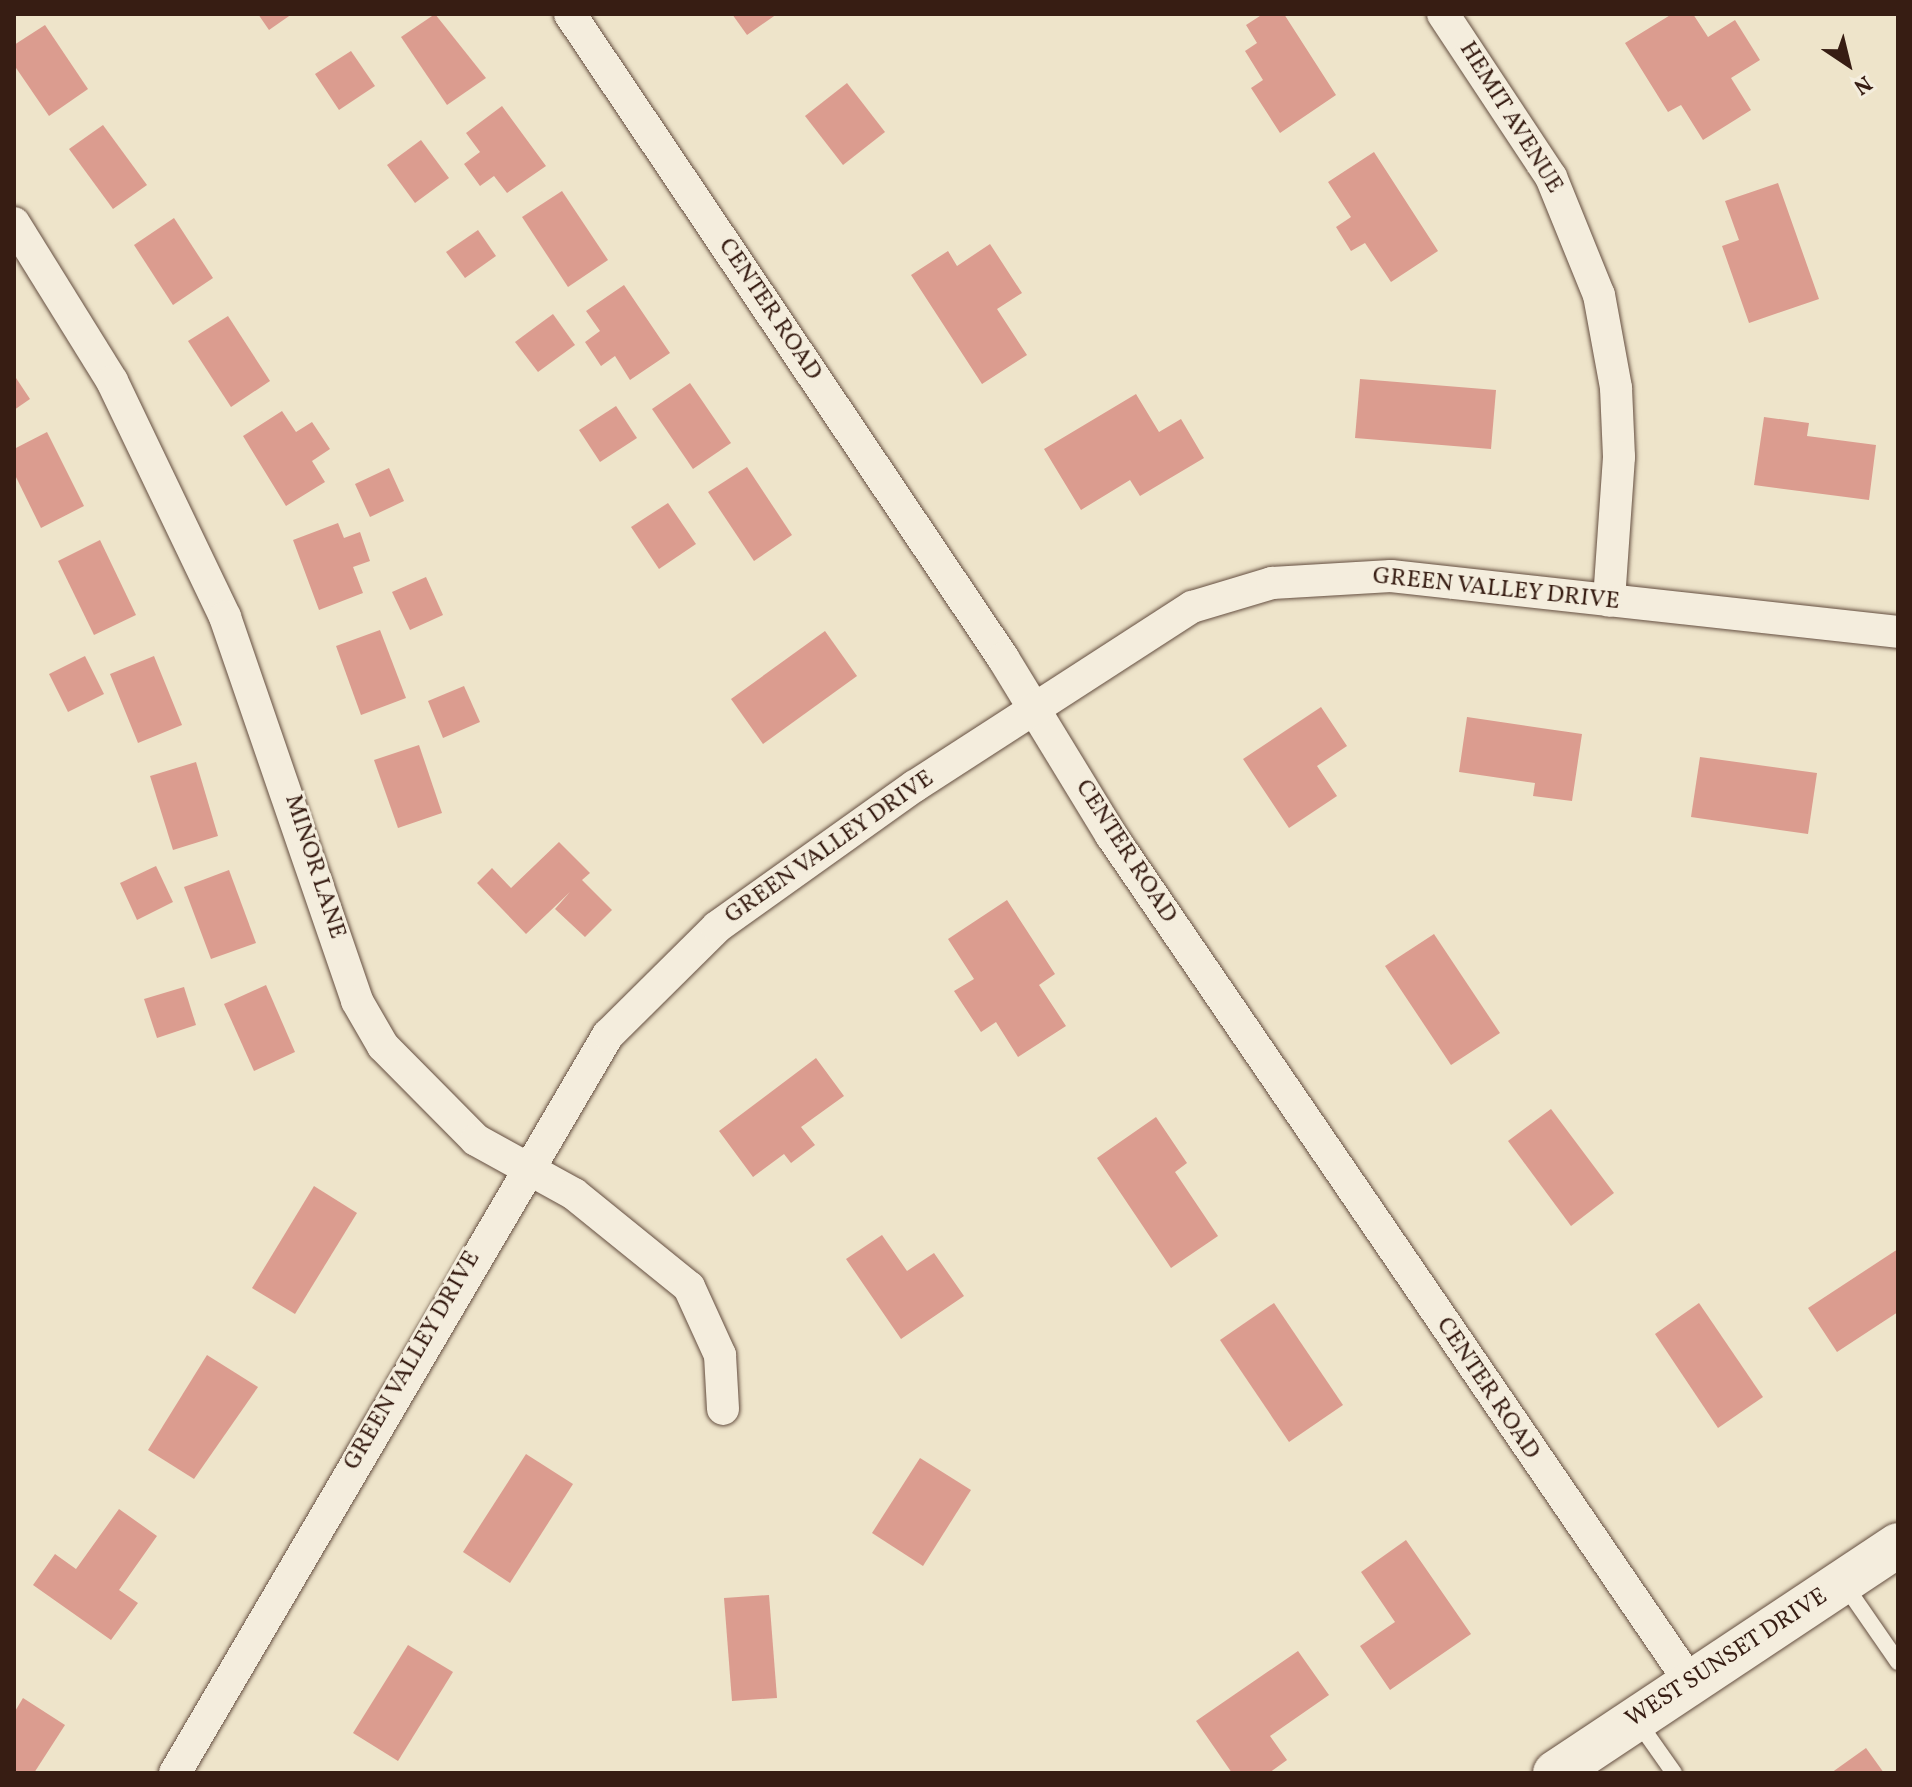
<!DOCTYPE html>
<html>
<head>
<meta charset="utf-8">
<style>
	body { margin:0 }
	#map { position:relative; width:1912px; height:1787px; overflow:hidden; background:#eee4ca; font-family:Vollkorn,serif }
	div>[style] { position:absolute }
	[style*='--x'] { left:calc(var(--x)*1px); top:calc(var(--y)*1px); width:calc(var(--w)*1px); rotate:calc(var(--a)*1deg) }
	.building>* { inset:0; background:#db9c8f }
	.roads { filter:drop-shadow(0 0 2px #654f41) drop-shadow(0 0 2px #654f41) }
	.lane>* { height:16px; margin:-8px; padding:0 8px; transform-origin:8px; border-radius:8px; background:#f4eddd }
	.street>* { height:32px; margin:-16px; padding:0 16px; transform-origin:16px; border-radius:16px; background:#f4eddd }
	.secondary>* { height:44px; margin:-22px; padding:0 22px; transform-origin:22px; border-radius:22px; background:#f4eddd }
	span { translate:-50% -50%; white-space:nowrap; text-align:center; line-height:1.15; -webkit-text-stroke:6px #f4eddd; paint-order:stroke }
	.street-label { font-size:24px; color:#371d13 }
	.frame { position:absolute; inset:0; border:16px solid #371d13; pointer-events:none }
	.north { position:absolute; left:1808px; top:24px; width:80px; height:80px; -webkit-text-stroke:6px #f4eddd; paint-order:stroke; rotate:145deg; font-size:22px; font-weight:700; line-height:32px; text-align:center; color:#371d13 }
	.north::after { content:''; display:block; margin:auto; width:28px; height:36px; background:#371d13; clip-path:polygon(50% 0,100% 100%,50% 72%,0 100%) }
</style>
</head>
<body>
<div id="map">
	<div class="building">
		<div style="clip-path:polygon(258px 14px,292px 14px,269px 30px)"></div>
		<div style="clip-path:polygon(435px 14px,486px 78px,447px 105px,401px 37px)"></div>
		<div style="clip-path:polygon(732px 14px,777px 14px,747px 35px)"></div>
		<div style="clip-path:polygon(1263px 14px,1284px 14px,1336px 95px,1280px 133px,1251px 88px,1263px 80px,1245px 51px,1257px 43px,1246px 25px)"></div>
		<div style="clip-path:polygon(1672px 14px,1693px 14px,1708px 37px,1735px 20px,1760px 60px,1731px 78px,1751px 110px,1703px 140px,1681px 105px,1668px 112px,1625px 43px)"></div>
		<div style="clip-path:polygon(45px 25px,88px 89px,49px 116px,14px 65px,14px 45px)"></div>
		<div style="clip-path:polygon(351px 51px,375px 86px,339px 110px,315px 74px)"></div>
		<div style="clip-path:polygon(847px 83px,885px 132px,843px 165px,805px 116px)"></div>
		<div style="clip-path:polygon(502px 106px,546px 166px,507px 193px,494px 176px,480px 186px,464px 164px,480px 152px,466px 133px)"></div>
		<div style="clip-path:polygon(103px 125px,147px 185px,113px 209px,69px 149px)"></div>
		<div style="clip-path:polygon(421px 140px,449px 178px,415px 203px,387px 165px)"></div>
		<div style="clip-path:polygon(1374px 152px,1438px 251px,1391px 282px,1365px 243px,1351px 251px,1336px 227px,1351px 217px,1328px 182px)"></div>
		<div style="clip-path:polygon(1778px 183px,1819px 299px,1749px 323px,1722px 246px,1739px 240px,1725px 201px)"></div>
		<div style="clip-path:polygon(562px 191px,608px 260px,568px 287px,522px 217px)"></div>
		<div style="clip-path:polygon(174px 218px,213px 278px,173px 305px,134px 245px)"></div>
		<div style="clip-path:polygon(478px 230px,496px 256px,465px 278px,446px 252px)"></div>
		<div style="clip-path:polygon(990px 244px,1022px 293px,997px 309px,1027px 355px,982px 384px,911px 275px,948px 251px,957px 266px)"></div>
		<div style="clip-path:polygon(624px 285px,670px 353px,630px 380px,615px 356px,601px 366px,585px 342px,600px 331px,586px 311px)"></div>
		<div style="clip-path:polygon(553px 314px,575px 345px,538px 372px,515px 342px)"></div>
		<div style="clip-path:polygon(228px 316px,270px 381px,231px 407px,188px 341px)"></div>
		<div style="clip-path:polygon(14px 375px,30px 399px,14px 410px)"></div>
		<div style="clip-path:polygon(1360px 379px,1496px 390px,1491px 449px,1355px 438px)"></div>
		<div style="clip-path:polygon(690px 383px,731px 443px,693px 469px,652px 409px)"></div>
		<div style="clip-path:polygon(1136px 394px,1159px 432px,1181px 419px,1204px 458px,1140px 496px,1130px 480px,1081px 510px,1044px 449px)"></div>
		<div style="clip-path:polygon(616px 406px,637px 438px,600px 462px,579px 430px)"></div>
		<div style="clip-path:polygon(282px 411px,296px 432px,312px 422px,330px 449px,312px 461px,325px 482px,286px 506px,243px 436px)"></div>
		<div style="clip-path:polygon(1764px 417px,1809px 423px,1807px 436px,1876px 445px,1869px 500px,1754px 485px)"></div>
		<div style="clip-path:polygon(47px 432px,84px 506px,41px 528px,14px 473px,14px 449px)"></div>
		<div style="clip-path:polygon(747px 467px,792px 535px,754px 561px,708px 492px)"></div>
		<div style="clip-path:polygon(389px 468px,404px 501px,370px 517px,355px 484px)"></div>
		<div style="clip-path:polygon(668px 503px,696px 544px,659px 569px,631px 527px)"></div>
		<div style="clip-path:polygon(338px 523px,344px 538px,360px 532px,370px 561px,353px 567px,363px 593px,319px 610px,293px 540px)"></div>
		<div style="clip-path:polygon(100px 540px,136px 615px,94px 635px,58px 561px)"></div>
		<div style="clip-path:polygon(426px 577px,443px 615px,410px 630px,392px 592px)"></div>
		<div style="clip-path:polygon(380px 630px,406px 698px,361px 715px,336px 646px)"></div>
		<div style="clip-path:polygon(825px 631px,857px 676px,763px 744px,731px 699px)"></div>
		<div style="clip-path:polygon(85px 656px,104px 694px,68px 712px,49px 674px)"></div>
		<div style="clip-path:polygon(154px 656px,182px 725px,138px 743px,110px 674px)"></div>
		<div style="clip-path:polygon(464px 686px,480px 722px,443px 738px,428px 701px)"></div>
		<div style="clip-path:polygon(1321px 707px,1347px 746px,1317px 766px,1337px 796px,1289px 828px,1243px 759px)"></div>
		<div style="clip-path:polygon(1467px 717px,1582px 734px,1572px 801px,1533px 796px,1535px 783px,1459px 772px)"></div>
		<div style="clip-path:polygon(419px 745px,442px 813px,398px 828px,374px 760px)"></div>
		<div style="clip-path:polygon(1700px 757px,1817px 773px,1808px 834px,1691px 817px)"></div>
		<div style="clip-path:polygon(196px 762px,218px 836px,173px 850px,150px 776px)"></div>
		<div style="clip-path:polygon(559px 842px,590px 873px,582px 880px,612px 910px,585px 937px,555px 909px,570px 892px,526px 934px,477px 883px,492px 868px,511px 888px)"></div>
		<div style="clip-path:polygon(156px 866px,173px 902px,137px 920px,120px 883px)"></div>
		<div style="clip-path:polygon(229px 870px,256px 943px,211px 959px,184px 887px)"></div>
		<div style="clip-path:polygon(1007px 900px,1055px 974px,1039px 985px,1066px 1026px,1018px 1057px,996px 1022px,981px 1032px,954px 991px,974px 979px,948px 939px)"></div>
		<div style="clip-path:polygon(1434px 934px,1500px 1033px,1451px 1065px,1385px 966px)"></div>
		<div style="clip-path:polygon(266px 985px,295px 1052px,254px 1071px,224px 1004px)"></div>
		<div style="clip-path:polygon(184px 987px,196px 1025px,157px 1038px,144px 999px)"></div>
		<div style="clip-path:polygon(816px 1058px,844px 1096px,801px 1127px,815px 1145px,791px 1163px,784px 1154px,753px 1177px,719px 1131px)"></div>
		<div style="clip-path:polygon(1551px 1109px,1614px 1193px,1571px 1226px,1508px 1141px)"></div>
		<div style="clip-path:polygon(1156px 1117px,1187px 1163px,1175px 1172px,1218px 1236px,1171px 1268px,1097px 1158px)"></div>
		<div style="clip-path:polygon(314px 1186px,357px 1213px,295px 1314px,252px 1288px)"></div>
		<div style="clip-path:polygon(882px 1235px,907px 1271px,934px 1253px,964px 1296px,901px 1339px,846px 1259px)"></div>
		<div style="clip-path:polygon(1898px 1249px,1898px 1312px,1837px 1352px,1808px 1308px)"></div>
		<div style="clip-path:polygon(1274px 1303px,1343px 1405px,1289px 1442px,1220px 1340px)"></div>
		<div style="clip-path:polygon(1699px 1303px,1763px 1397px,1718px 1428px,1655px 1334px)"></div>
		<div style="clip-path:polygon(207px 1355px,258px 1387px,194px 1479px,148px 1450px)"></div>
		<div style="clip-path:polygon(526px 1454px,573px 1484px,510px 1583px,463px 1552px)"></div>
		<div style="clip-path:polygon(920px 1458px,971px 1490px,923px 1566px,872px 1533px)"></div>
		<div style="clip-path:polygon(119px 1509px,157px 1536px,119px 1590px,138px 1603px,111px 1640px,33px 1585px,55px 1554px,76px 1569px)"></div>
		<div style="clip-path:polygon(1406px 1540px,1471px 1634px,1390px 1690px,1360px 1646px,1395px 1622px,1361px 1572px)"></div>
		<div style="clip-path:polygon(769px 1595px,777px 1698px,732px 1701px,724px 1598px)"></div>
		<div style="clip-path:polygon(408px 1645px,453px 1672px,398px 1761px,353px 1733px)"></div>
		<div style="clip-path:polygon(1298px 1651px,1329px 1695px,1270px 1736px,1287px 1760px,1269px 1773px,1232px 1773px,1196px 1721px)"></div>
		<div style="clip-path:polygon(23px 1698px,65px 1725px,34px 1773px,14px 1773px,14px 1713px)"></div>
		<div style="clip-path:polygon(1866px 1748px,1884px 1773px,1831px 1773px)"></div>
	</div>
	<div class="roads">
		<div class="lane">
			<div style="--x:1844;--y:1584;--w:95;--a:55.3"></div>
			<div style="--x:1638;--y:1722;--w:62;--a:54.8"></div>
		</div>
		<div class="street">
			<div style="--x:570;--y:14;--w:776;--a:56.08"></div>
			<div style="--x:1003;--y:658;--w:207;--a:58.6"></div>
			<div style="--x:1111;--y:835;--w:1026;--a:55.64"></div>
			<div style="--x:1443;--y:14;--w:196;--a:56.5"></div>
			<div style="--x:1551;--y:177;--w:127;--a:67.9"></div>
			<div style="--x:1599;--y:295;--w:95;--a:79.6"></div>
			<div style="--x:1616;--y:388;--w:69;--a:87.5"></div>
			<div style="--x:1619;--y:457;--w:144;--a:94"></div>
			<div style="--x:14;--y:223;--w:186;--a:58.2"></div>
			<div style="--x:112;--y:381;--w:262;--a:64.4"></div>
			<div style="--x:225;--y:617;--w:406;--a:71"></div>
			<div style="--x:357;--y:1001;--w:52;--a:60"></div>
			<div style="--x:383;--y:1046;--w:132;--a:45.3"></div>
			<div style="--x:476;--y:1140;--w:112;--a:28.9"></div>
			<div style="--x:574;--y:1194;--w:148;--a:39"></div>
			<div style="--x:689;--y:1287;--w:75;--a:65.5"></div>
			<div style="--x:720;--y:1355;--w:54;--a:86.8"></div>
			<div style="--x:175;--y:1773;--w:856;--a:-59.6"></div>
			<div style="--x:608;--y:1035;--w:153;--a:-44.7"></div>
			<div style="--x:717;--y:927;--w:243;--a:-35.5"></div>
			<div style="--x:915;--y:786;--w:330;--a:-32.9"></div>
			<div style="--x:1192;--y:607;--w:84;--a:-16.7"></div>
			<div style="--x:1272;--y:583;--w:119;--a:-3.4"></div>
			<div style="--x:1391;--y:576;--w:510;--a:6.3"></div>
		</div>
		<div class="secondary">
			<div style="--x:1555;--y:1773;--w:412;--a:-33.6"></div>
		</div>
	</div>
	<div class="street-label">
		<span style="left:1510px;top:118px;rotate:58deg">HEMIT AVENUE</span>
		<span style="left:769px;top:310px;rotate:56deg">CENTER ROAD</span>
		<span style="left:1496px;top:590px;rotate:6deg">GREEN VALLEY DRIVE</span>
		<span style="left:830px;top:848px;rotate:-35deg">GREEN VALLEY DRIVE</span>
		<span style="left:1125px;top:852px;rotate:57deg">CENTER ROAD</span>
		<span style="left:314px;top:867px;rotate:72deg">MINOR LANE</span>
		<span style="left:413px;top:1361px;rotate:-60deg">GREEN VALLEY DRIVE</span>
		<span style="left:1487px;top:1389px;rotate:56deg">CENTER ROAD</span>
		<span style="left:1727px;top:1659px;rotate:-33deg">WEST SUNSET DRIVE</span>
	</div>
	<div class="frame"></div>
	<div class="north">N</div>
</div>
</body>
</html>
